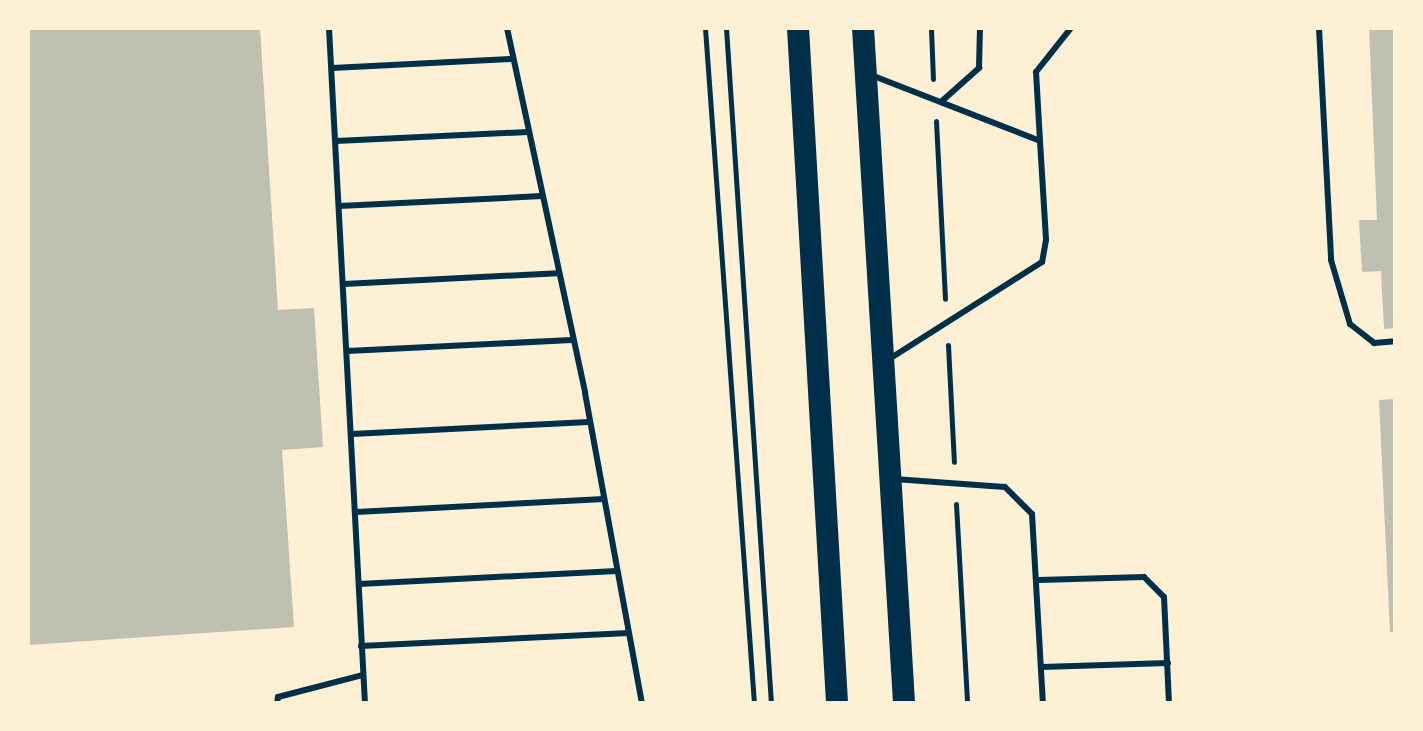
<!DOCTYPE html>
<html>
<head>
<meta charset="utf-8">
<style>
	body { margin:0 }
	#map { position:relative; width:1423px; height:731px; overflow:hidden; background:#fdf0d5; font-family:Ubuntu,sans-serif }
	div>[style] { position:absolute }
	[style*='--x'] { left:calc(var(--x)*1px); top:calc(var(--y)*1px); width:calc(var(--w)*1px); rotate:calc(var(--a)*1deg) }
	.building>* { inset:0; background:#bec0b2 }
	.path>* { height:5px; margin:-2.5px; padding:0 2.5px; transform-origin:2.5px; border-radius:2.5px; background:#003049 }
	.service>* { height:6px; margin:-3px; padding:0 3px; transform-origin:3px; border-radius:3px; background:#003049 }
	.trunk>* { height:22px; margin:-11px; padding:0 11px; transform-origin:11px; border-radius:11px; background:#003049 }
	span { translate:-50% -50%; white-space:nowrap; text-align:center; line-height:1.15; -webkit-text-stroke:6px #fdf0d5; paint-order:stroke }
	.frame { position:absolute; inset:0; border:30px solid #fdf0d5; pointer-events:none }
</style>
</head>
<body>
<div id="map">
	<div class="building">
		<div style="clip-path:polygon(28px 28px,260px 28px,278px 310px,314px 308px,323px 447px,282px 450px,294px 627px,28px 645px)"></div>
		<div style="clip-path:polygon(1369px 28px,1395px 28px,1395px 328px,1384px 329px,1381px 271px,1362px 272px,1359px 220px,1377px 220px)"></div>
		<div style="clip-path:polygon(1395px 399px,1395px 632px,1390px 632px,1379px 400px)"></div>
	</div>
	<div class="path">
		<div style="--x:705;--y:28;--w:677;--a:85.85"></div>
		<div style="--x:726;--y:28;--w:676;--a:86.19"></div>
		<div style="--x:931;--y:28;--w:51;--a:87.8"></div>
		<div style="--x:936;--y:121;--w:178;--a:87.1"></div>
		<div style="--x:948;--y:345;--w:117;--a:87.1"></div>
		<div style="--x:956;--y:504;--w:199;--a:86.8"></div>
	</div>
	<div class="service">
		<div style="--x:329;--y:28;--w:676;--a:86.95"></div>
		<div style="--x:507;--y:28;--w:373;--a:77.9"></div>
		<div style="--x:585;--y:393;--w:315;--a:79.6"></div>
		<div style="--x:1319;--y:28;--w:232;--a:87"></div>
		<div style="--x:1331;--y:260;--w:67;--a:73.5"></div>
		<div style="--x:1350;--y:324;--w:31;--a:38"></div>
		<div style="--x:1374;--y:343;--w:21;--a:-5"></div>
		<div style="--x:332;--y:68;--w:180;--a:-2.9"></div>
		<div style="--x:871;--y:75;--w:181;--a:21.3"></div>
		<div style="--x:1040;--y:141;--w:99;--a:86.5"></div>
		<div style="--x:1046;--y:240;--w:22;--a:100"></div>
		<div style="--x:1042;--y:262;--w:181;--a:147.6"></div>
		<div style="--x:942;--y:101;--w:50;--a:-41.7"></div>
		<div style="--x:979;--y:68;--w:40;--a:-88.6"></div>
		<div style="--x:336;--y:141;--w:192;--a:-2.7"></div>
		<div style="--x:1040;--y:141;--w:69;--a:-93.3"></div>
		<div style="--x:1036;--y:72;--w:56;--a:-51.5"></div>
		<div style="--x:339;--y:206;--w:203;--a:-2.8"></div>
		<div style="--x:344;--y:284;--w:214;--a:-2.9"></div>
		<div style="--x:347;--y:351;--w:225;--a:-2.8"></div>
		<div style="--x:352;--y:434;--w:237;--a:-2.9"></div>
		<div style="--x:894;--y:479;--w:111;--a:4.1"></div>
		<div style="--x:1005;--y:487;--w:38;--a:45"></div>
		<div style="--x:1032;--y:514;--w:189;--a:86.7"></div>
		<div style="--x:356;--y:512;--w:248;--a:-3"></div>
		<div style="--x:1039;--y:580;--w:105;--a:-1.6"></div>
		<div style="--x:1144;--y:577;--w:28;--a:45"></div>
		<div style="--x:1164;--y:597;--w:106;--a:87.3"></div>
		<div style="--x:359;--y:584;--w:258;--a:-2.9"></div>
		<div style="--x:361;--y:646;--w:268;--a:-2.8"></div>
		<div style="--x:1042;--y:667;--w:126;--a:-1.8"></div>
		<div style="--x:277;--y:703;--w:6;--a:-81"></div>
		<div style="--x:278;--y:697;--w:88;--a:-14.5"></div>
	</div>
	<div class="trunk">
		<div style="--x:798;--y:28;--w:676;--a:86.69"></div>
		<div style="--x:863;--y:28;--w:676;--a:86.52"></div>
	</div>
	<div class="frame"></div>
</div>
</body>
</html>
